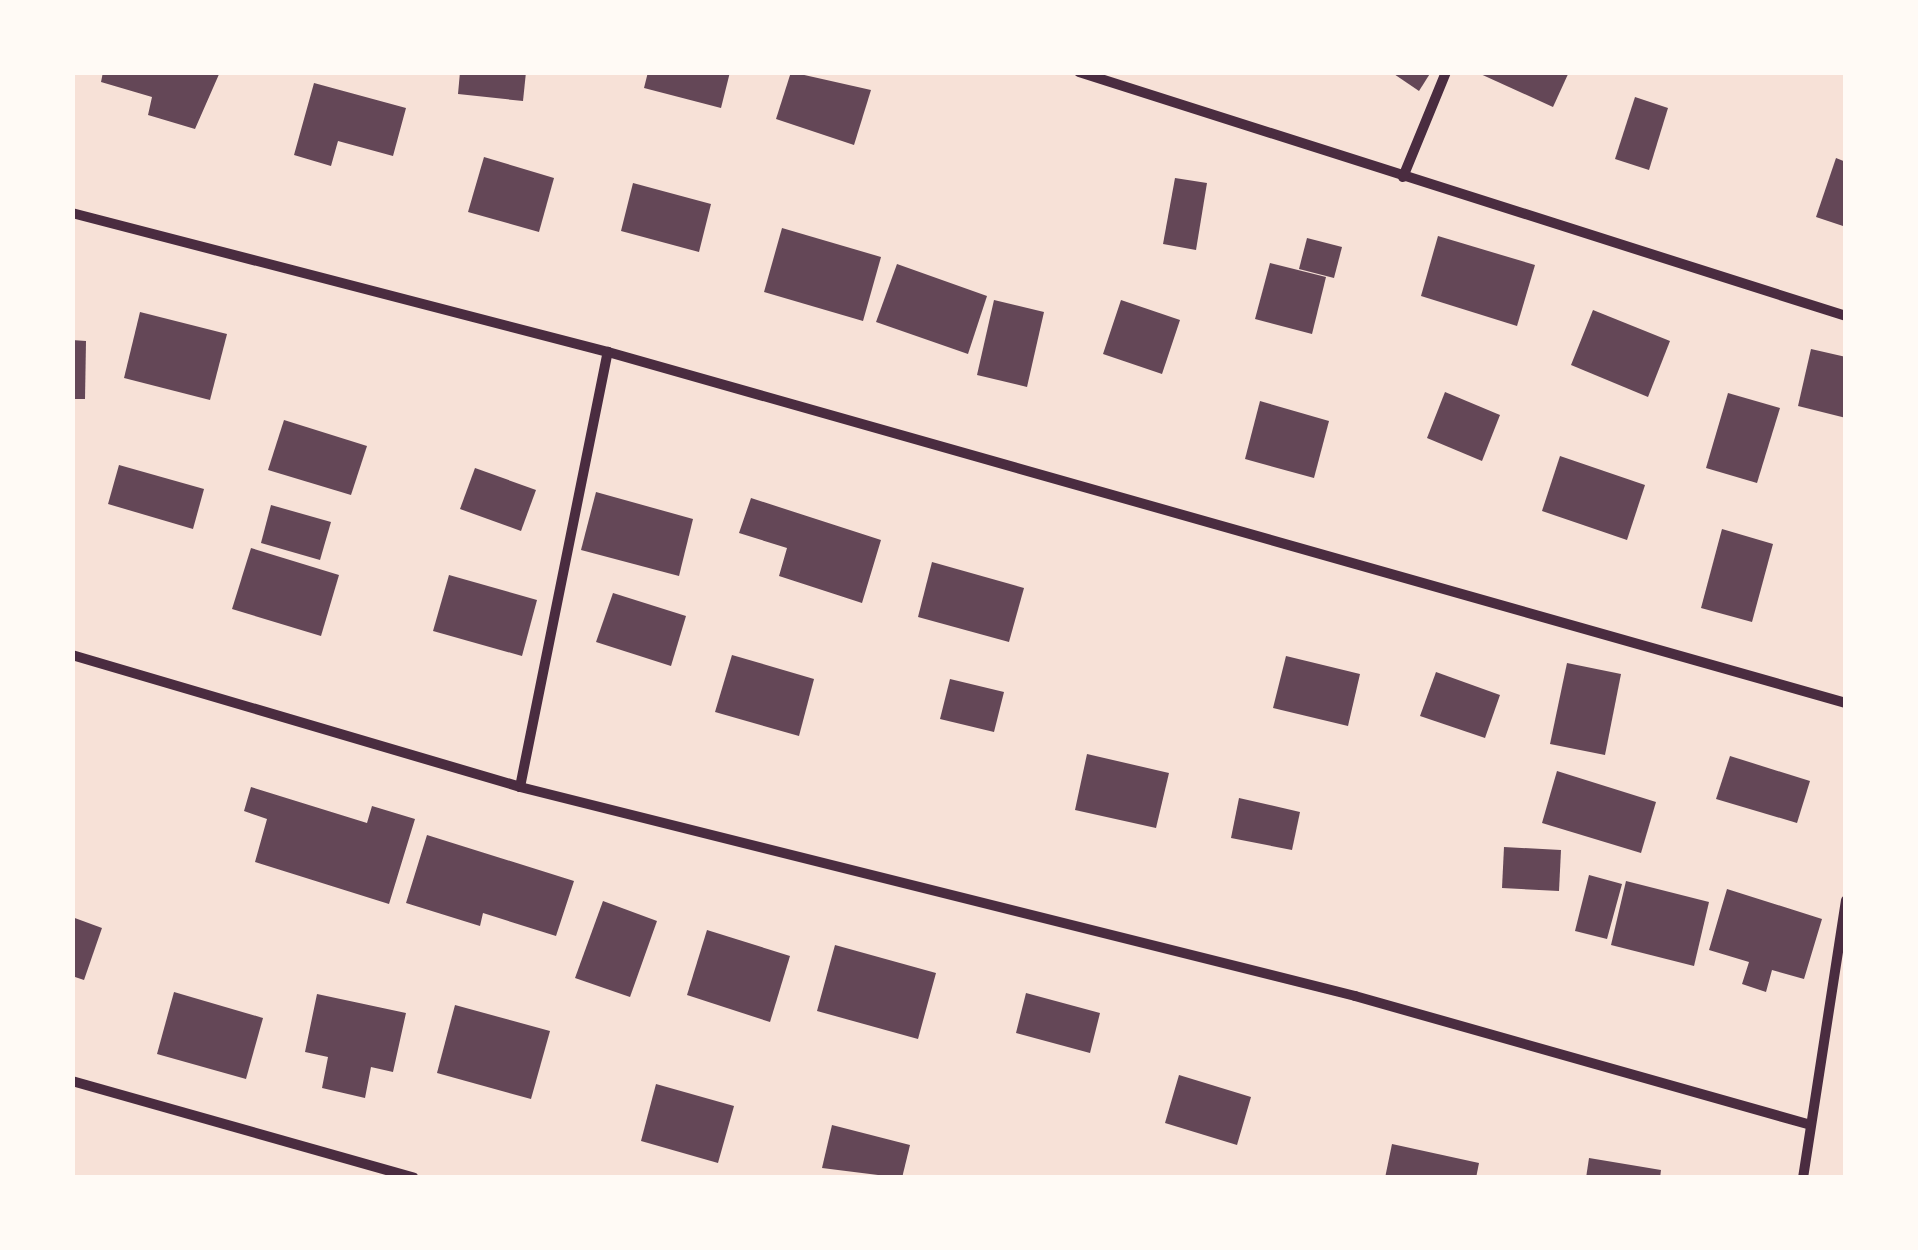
<!DOCTYPE html>
<html>
<head>
<meta charset="utf-8">
<style>
	body { margin:0 }
	#map { position:relative; width:1918px; height:1250px; overflow:hidden; background:#f7e1d7; font-family:Helvetica,sans-serif }
	div>[style] { position:absolute }
	[style*='--x'] { left:calc(var(--x)*1px); top:calc(var(--y)*1px); width:calc(var(--w)*1px); rotate:calc(var(--a)*1deg) }
	.building>* { inset:0; background:#644757 }
	.minor>* { height:10px; margin:-5px; padding:0 5px; transform-origin:5px; border-radius:5px; background:#4a2c40 }
	span { translate:-50% -50%; white-space:nowrap; text-align:center; line-height:1.15; -webkit-text-stroke:8px #fffaf5; paint-order:stroke }
	.frame { position:absolute; inset:0; border:75px solid #fffaf5; pointer-events:none }
</style>
</head>
<body>
<div id="map">
	<div class="building">
		<div style="clip-path:polygon(103px 72px,220px 72px,195px 129px,148px 115px,152px 97px,101px 82px)"></div>
		<div style="clip-path:polygon(460px 72px,526px 72px,523px 101px,458px 94px)"></div>
		<div style="clip-path:polygon(648px 72px,730px 72px,721px 108px,644px 88px)"></div>
		<div style="clip-path:polygon(791px 72px,871px 90px,854px 145px,776px 119px)"></div>
		<div style="clip-path:polygon(1391px 72px,1431px 72px,1419px 91px)"></div>
		<div style="clip-path:polygon(1476px 72px,1569px 72px,1553px 107px)"></div>
		<div style="clip-path:polygon(314px 83px,406px 108px,393px 156px,338px 141px,331px 166px,294px 155px)"></div>
		<div style="clip-path:polygon(1635px 97px,1668px 108px,1649px 170px,1615px 159px)"></div>
		<div style="clip-path:polygon(484px 157px,554px 178px,539px 232px,468px 212px)"></div>
		<div style="clip-path:polygon(1836px 158px,1846px 162px,1846px 227px,1816px 217px)"></div>
		<div style="clip-path:polygon(1175px 178px,1207px 183px,1196px 250px,1163px 244px)"></div>
		<div style="clip-path:polygon(633px 183px,711px 204px,699px 252px,621px 231px)"></div>
		<div style="clip-path:polygon(782px 228px,881px 257px,863px 321px,764px 292px)"></div>
		<div style="clip-path:polygon(1438px 236px,1535px 265px,1517px 326px,1421px 296px)"></div>
		<div style="clip-path:polygon(1307px 238px,1342px 247px,1334px 278px,1299px 269px)"></div>
		<div style="clip-path:polygon(1270px 263px,1326px 277px,1312px 334px,1255px 319px)"></div>
		<div style="clip-path:polygon(897px 264px,987px 296px,968px 354px,876px 322px)"></div>
		<div style="clip-path:polygon(994px 300px,1044px 312px,1027px 387px,977px 375px)"></div>
		<div style="clip-path:polygon(1121px 300px,1180px 320px,1162px 374px,1103px 354px)"></div>
		<div style="clip-path:polygon(1593px 310px,1670px 341px,1648px 397px,1571px 365px)"></div>
		<div style="clip-path:polygon(140px 312px,227px 334px,210px 400px,124px 378px)"></div>
		<div style="clip-path:polygon(72px 340px,86px 341px,85px 399px,72px 399px)"></div>
		<div style="clip-path:polygon(1811px 349px,1846px 357px,1846px 418px,1798px 406px)"></div>
		<div style="clip-path:polygon(1445px 392px,1500px 415px,1482px 461px,1427px 438px)"></div>
		<div style="clip-path:polygon(1728px 393px,1780px 408px,1757px 483px,1706px 468px)"></div>
		<div style="clip-path:polygon(1260px 401px,1329px 421px,1314px 478px,1245px 459px)"></div>
		<div style="clip-path:polygon(284px 420px,367px 446px,351px 495px,268px 470px)"></div>
		<div style="clip-path:polygon(1560px 456px,1645px 485px,1627px 540px,1542px 511px)"></div>
		<div style="clip-path:polygon(119px 465px,204px 489px,193px 529px,108px 504px)"></div>
		<div style="clip-path:polygon(475px 468px,536px 490px,521px 531px,460px 509px)"></div>
		<div style="clip-path:polygon(596px 492px,693px 519px,679px 576px,581px 550px)"></div>
		<div style="clip-path:polygon(751px 498px,881px 540px,862px 603px,779px 576px,787px 548px,739px 533px)"></div>
		<div style="clip-path:polygon(271px 505px,331px 522px,320px 560px,261px 543px)"></div>
		<div style="clip-path:polygon(1722px 529px,1773px 544px,1752px 622px,1701px 608px)"></div>
		<div style="clip-path:polygon(251px 548px,339px 575px,321px 636px,232px 609px)"></div>
		<div style="clip-path:polygon(932px 562px,1024px 588px,1009px 642px,918px 617px)"></div>
		<div style="clip-path:polygon(449px 575px,537px 600px,522px 656px,433px 631px)"></div>
		<div style="clip-path:polygon(613px 593px,686px 616px,671px 666px,596px 642px)"></div>
		<div style="clip-path:polygon(732px 655px,814px 679px,799px 736px,715px 712px)"></div>
		<div style="clip-path:polygon(1286px 656px,1360px 674px,1348px 726px,1273px 708px)"></div>
		<div style="clip-path:polygon(1567px 663px,1621px 674px,1605px 755px,1550px 744px)"></div>
		<div style="clip-path:polygon(1436px 672px,1500px 695px,1485px 738px,1420px 716px)"></div>
		<div style="clip-path:polygon(950px 679px,1004px 692px,994px 732px,940px 719px)"></div>
		<div style="clip-path:polygon(1087px 754px,1169px 773px,1156px 828px,1075px 810px)"></div>
		<div style="clip-path:polygon(1730px 756px,1810px 781px,1797px 823px,1716px 799px)"></div>
		<div style="clip-path:polygon(1557px 771px,1656px 802px,1641px 853px,1542px 823px)"></div>
		<div style="clip-path:polygon(251px 787px,367px 823px,372px 806px,415px 819px,389px 904px,255px 862px,267px 819px,244px 811px)"></div>
		<div style="clip-path:polygon(1239px 798px,1300px 812px,1292px 850px,1231px 838px)"></div>
		<div style="clip-path:polygon(427px 835px,574px 881px,556px 936px,483px 913px,480px 926px,406px 903px)"></div>
		<div style="clip-path:polygon(1504px 847px,1561px 850px,1559px 891px,1502px 888px)"></div>
		<div style="clip-path:polygon(1589px 875px,1622px 884px,1607px 939px,1575px 931px)"></div>
		<div style="clip-path:polygon(1626px 881px,1709px 902px,1694px 966px,1611px 945px)"></div>
		<div style="clip-path:polygon(1727px 889px,1822px 919px,1804px 979px,1772px 970px,1766px 992px,1742px 984px,1749px 962px,1709px 950px)"></div>
		<div style="clip-path:polygon(603px 901px,657px 921px,630px 997px,575px 978px)"></div>
		<div style="clip-path:polygon(72px 917px,102px 928px,84px 980px,72px 976px)"></div>
		<div style="clip-path:polygon(707px 930px,790px 956px,770px 1022px,687px 995px)"></div>
		<div style="clip-path:polygon(835px 945px,936px 973px,918px 1039px,817px 1011px)"></div>
		<div style="clip-path:polygon(174px 992px,263px 1018px,246px 1079px,157px 1054px)"></div>
		<div style="clip-path:polygon(1026px 993px,1100px 1013px,1090px 1053px,1016px 1033px)"></div>
		<div style="clip-path:polygon(317px 994px,406px 1013px,393px 1072px,371px 1067px,365px 1098px,322px 1088px,328px 1057px,305px 1052px)"></div>
		<div style="clip-path:polygon(455px 1005px,550px 1031px,531px 1099px,437px 1073px)"></div>
		<div style="clip-path:polygon(1179px 1075px,1251px 1097px,1237px 1145px,1165px 1123px)"></div>
		<div style="clip-path:polygon(656px 1084px,734px 1106px,718px 1163px,641px 1141px)"></div>
		<div style="clip-path:polygon(832px 1125px,910px 1145px,902px 1178px,822px 1168px)"></div>
		<div style="clip-path:polygon(1392px 1144px,1479px 1163px,1476px 1178px,1385px 1178px)"></div>
		<div style="clip-path:polygon(1589px 1158px,1661px 1170px,1660px 1178px,1586px 1178px)"></div>
	</div>
	<div class="minor">
		<div style="--x:1079;--y:72;--w:805;--a:17.65"></div>
		<div style="--x:1403;--y:177;--w:113;--a:-67.7"></div>
		<div style="--x:72;--y:213;--w:554;--a:14.54"></div>
		<div style="--x:608;--y:352;--w:1287;--a:15.83"></div>
		<div style="--x:72;--y:655;--w:467;--a:16.4"></div>
		<div style="--x:520;--y:787;--w:861;--a:14.05"></div>
		<div style="--x:1355;--y:996;--w:473;--a:15.8"></div>
		<div style="--x:520;--y:787;--w:444;--a:-78.6"></div>
		<div style="--x:72;--y:1081;--w:355;--a:15.8"></div>
		<div style="--x:1803;--y:1178;--w:281;--a:-81.2"></div>
	</div>
	<div class="frame"></div>
</div>
</body>
</html>
